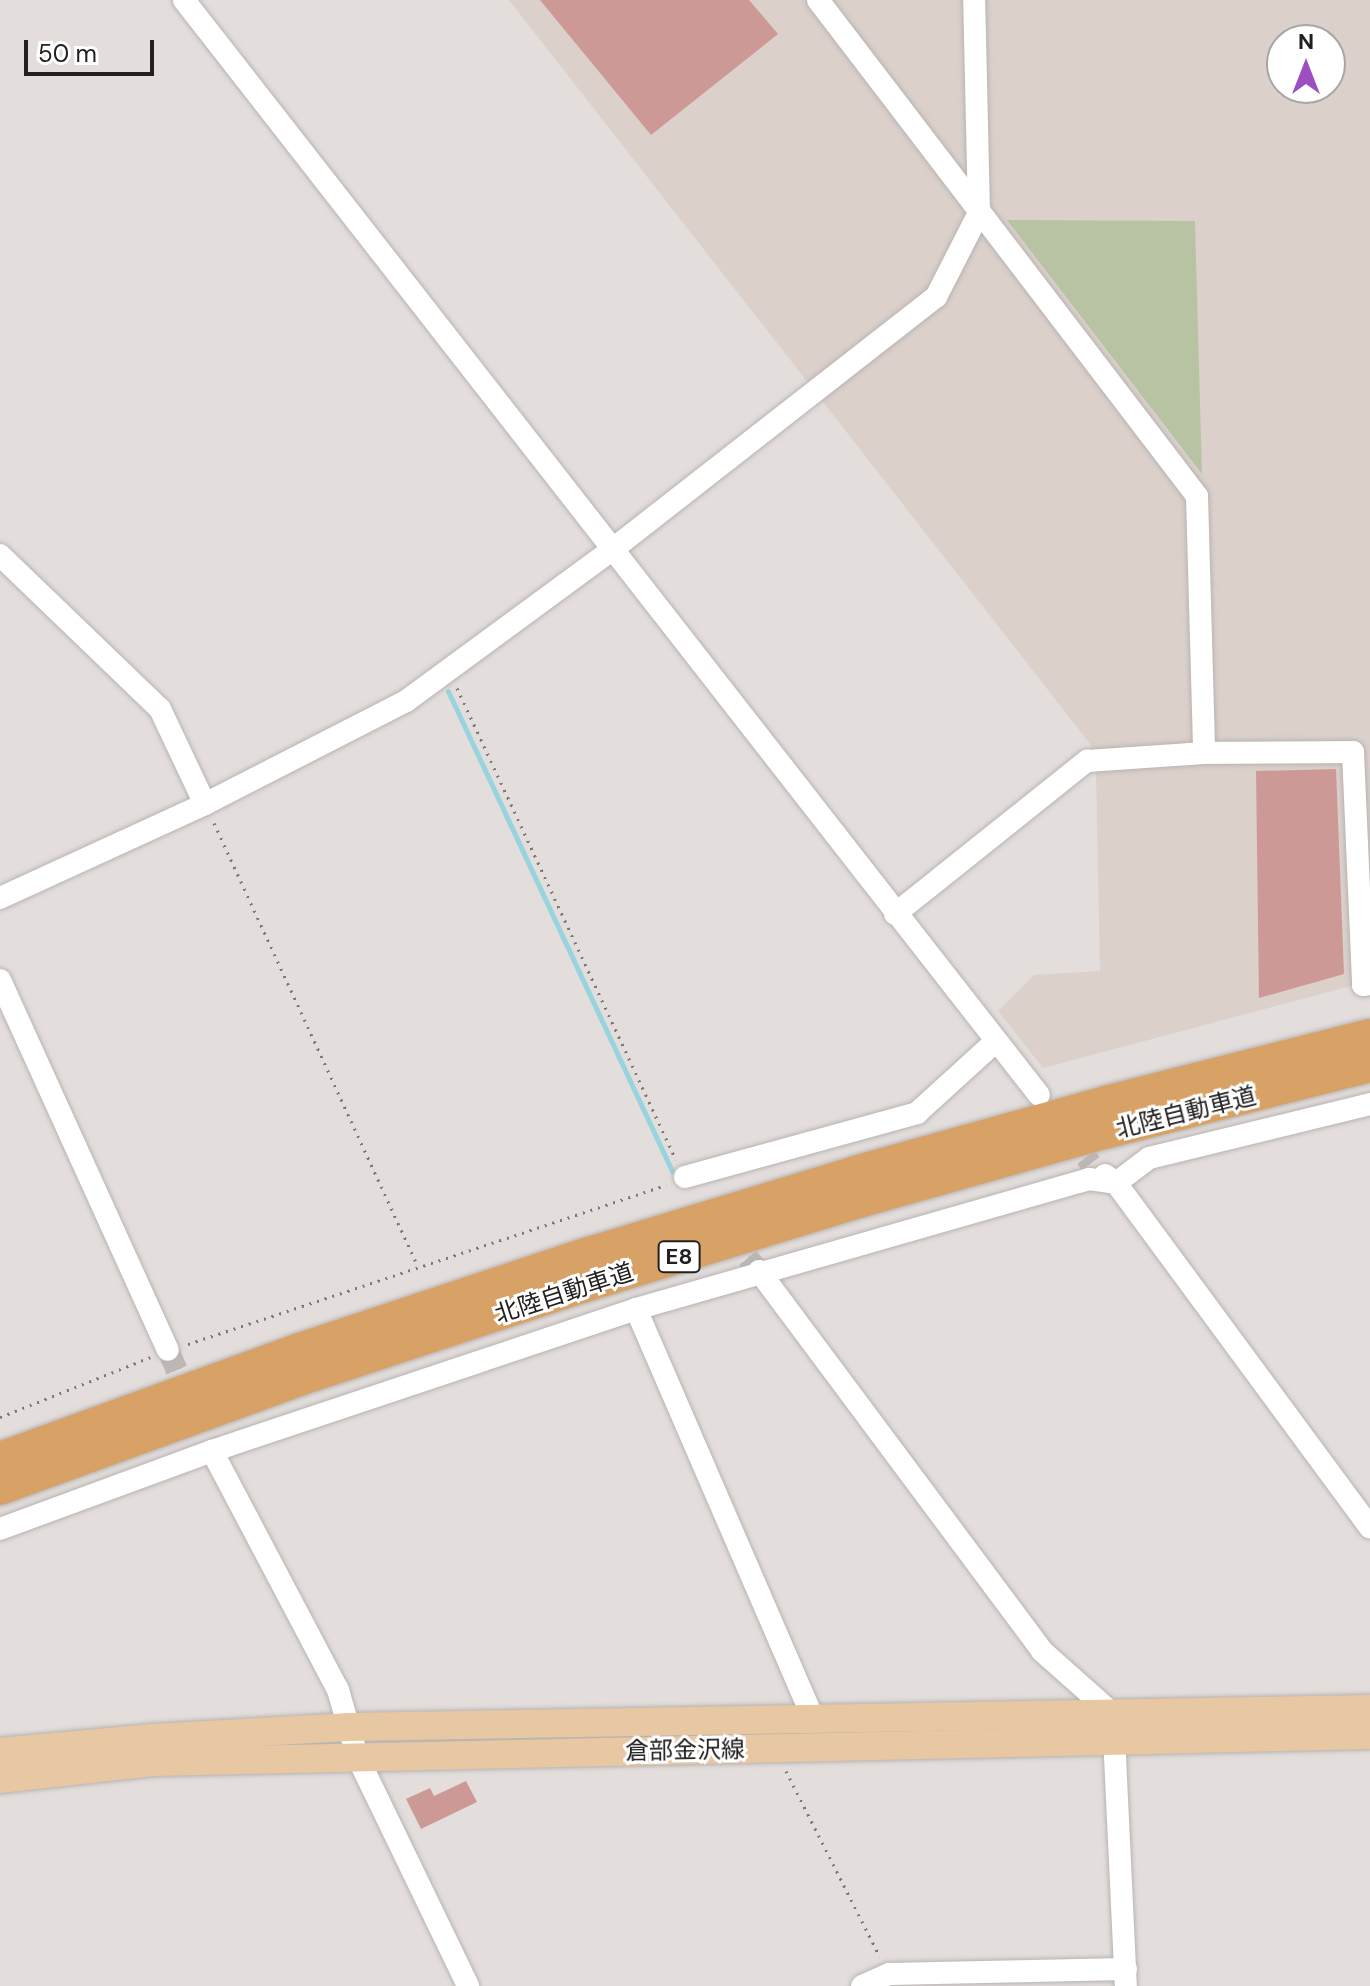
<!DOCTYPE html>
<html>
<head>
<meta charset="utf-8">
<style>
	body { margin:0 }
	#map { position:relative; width:1370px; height:1986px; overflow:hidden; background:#e3dedc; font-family:"DM Sans","Noto Sans JP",sans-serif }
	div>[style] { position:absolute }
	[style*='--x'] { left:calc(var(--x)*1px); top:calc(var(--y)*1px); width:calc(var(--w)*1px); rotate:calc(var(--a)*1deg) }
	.built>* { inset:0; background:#dbd0ca }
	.green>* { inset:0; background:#b8c3a4 }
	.stream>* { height:5px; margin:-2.5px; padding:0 2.5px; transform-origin:2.5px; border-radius:2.5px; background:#98d4de }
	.building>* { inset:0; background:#cd9997 }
	.minor-tunnel>* { height:22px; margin-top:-11px; transform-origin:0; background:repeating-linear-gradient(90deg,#bdb8b6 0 22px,transparent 0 33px) }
	.path>* { height:3px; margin-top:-1.5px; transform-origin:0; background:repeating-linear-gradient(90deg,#7d7978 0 2px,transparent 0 8px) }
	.roads { filter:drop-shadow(0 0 2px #b8b3b1) drop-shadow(0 0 2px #b8b3b1) }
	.minor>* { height:22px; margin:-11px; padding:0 11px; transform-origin:11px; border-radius:11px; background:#fff }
	.major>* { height:28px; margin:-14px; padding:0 14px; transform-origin:14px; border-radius:14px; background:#e8c7a3 }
	.highway>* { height:32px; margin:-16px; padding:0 16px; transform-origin:16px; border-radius:16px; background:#d8a266 }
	span { translate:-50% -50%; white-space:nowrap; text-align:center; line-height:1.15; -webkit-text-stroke:6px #fff; paint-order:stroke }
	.shield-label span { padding:2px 6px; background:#fff; border:2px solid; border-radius:6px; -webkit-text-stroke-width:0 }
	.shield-label { font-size:22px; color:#232120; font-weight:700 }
	.street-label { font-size:24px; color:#232120 }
	.north { position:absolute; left:1266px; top:24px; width:80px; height:80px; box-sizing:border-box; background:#fff; border:2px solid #a7a6a6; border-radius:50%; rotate:0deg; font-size:22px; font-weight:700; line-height:32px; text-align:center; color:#232120 }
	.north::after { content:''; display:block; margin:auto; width:28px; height:36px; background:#9c4fc0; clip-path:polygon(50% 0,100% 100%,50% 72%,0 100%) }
	.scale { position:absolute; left:24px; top:40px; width:130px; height:36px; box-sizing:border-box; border:4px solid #232120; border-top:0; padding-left:10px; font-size:24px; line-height:28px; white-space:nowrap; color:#232120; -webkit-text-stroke:6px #fff; paint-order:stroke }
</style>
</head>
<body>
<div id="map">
	<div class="built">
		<div style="clip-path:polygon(evenodd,509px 0,1370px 0,1370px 981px,1043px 1068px,998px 1011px,1034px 975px,1100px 971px,1096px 770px,1091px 745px,509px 0,1282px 40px,1330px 40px,1330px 88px,1282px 88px,1282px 40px)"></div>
	</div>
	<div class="green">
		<div style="clip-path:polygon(1007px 220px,1195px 221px,1202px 474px)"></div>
	</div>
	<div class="stream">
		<div style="--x:448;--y:691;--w:530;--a:64.98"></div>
	</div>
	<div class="building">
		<div style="clip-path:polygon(540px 0,749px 0,778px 34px,651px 135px)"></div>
		<div style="clip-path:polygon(1336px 769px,1344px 974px,1259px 998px,1256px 771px)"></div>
		<div style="clip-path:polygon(466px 1781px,477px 1802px,421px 1829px,406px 1799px,430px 1788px,434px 1796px)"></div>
	</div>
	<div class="minor-tunnel">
		<div style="--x:1066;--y:1131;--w:41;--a:52.9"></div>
		<div style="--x:726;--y:1233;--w:50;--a:49"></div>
		<div style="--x:168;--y:1350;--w:110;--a:66.5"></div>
	</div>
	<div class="path">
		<div style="--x:457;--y:688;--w:520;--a:65.11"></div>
		<div style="--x:214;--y:823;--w:488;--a:65.3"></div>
		<div style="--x:188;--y:1344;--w:504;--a:-18.4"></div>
		<div style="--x:0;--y:1417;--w:162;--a:-21.7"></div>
		<div style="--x:786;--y:1771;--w:208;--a:63.2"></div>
	</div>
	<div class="roads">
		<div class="minor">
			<div style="--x:184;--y:0;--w:1389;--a:52.02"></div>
			<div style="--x:818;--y:0;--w:624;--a:52.62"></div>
			<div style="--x:1197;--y:496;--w:257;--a:88.4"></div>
			<div style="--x:0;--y:555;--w:222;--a:43.9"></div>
			<div style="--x:160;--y:709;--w:105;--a:64.7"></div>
			<div style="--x:0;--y:898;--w:226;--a:-24.6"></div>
			<div style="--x:205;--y:804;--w:226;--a:-27.1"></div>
			<div style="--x:406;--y:701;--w:257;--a:-36.3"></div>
			<div style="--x:613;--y:549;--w:410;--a:-38"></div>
			<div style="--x:936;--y:297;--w:94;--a:-62.9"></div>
			<div style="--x:979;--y:213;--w:213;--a:-91.3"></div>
			<div style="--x:895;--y:914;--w:246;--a:-38.6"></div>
			<div style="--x:1087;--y:761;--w:117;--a:-3.9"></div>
			<div style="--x:1204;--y:753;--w:149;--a:-0.4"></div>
			<div style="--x:1353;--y:752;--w:233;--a:87.5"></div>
			<div style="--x:1363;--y:985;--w:7;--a:-8"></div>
			<div style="--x:0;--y:980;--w:406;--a:65.6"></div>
			<div style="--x:1105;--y:1175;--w:14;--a:36"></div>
			<div style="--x:1116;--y:1183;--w:428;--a:53.6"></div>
			<div style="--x:685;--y:1177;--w:241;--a:-15.4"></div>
			<div style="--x:917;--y:1113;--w:105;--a:-42.3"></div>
			<div style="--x:759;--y:1271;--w:474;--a:53.3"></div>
			<div style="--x:1042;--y:1651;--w:95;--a:41.6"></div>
			<div style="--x:1113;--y:1714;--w:272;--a:87.3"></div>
			<div style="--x:636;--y:1309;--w:449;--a:66.6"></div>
			<div style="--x:212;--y:1451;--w:270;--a:62.2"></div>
			<div style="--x:338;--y:1690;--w:69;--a:73.9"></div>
			<div style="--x:357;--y:1756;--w:255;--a:64.2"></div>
			<div style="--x:0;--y:1529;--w:226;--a:-20.2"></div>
			<div style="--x:212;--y:1451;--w:447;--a:-18.5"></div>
			<div style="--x:636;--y:1309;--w:471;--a:-16"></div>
			<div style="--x:1089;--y:1179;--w:27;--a:8"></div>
			<div style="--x:1116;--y:1183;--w:41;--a:-37.1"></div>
			<div style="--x:1149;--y:1158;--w:228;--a:-13.7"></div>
			<div style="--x:862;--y:1986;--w:30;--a:-24"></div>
			<div style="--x:889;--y:1974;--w:237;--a:-1.2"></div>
		</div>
		<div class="major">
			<div style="--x:0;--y:1752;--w:153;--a:-5.3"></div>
			<div style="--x:152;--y:1738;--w:195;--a:-3.2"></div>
			<div style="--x:347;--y:1727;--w:1023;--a:-1.01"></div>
			<div style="--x:0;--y:1779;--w:154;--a:-6.3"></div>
			<div style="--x:153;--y:1762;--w:1217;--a:-1.27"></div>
		</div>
		<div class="highway">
			<div style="--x:0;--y:1458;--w:316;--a:-20"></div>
			<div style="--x:297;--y:1350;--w:308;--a:-18.4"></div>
			<div style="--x:589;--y:1253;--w:278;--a:-16.9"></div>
			<div style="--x:855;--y:1172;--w:260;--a:-15.6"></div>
			<div style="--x:1105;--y:1102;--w:273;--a:-14.2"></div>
			<div style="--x:0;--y:1489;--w:334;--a:-20"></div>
			<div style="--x:314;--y:1375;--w:282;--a:-18.2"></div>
			<div style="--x:582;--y:1287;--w:293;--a:-17.1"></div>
			<div style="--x:862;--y:1201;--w:255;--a:-15.7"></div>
			<div style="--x:1108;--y:1132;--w:270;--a:-14.1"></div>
		</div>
	</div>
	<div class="shield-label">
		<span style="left:679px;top:1257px">E8</span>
	</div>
	<div class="street-label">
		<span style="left:1186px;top:1112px;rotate:-14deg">北陸自動車道</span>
		<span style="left:564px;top:1293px;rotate:-18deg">北陸自動車道</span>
		<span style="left:685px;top:1750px;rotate:-1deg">倉部金沢線</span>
	</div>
	<div class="north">N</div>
	<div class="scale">50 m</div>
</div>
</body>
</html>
